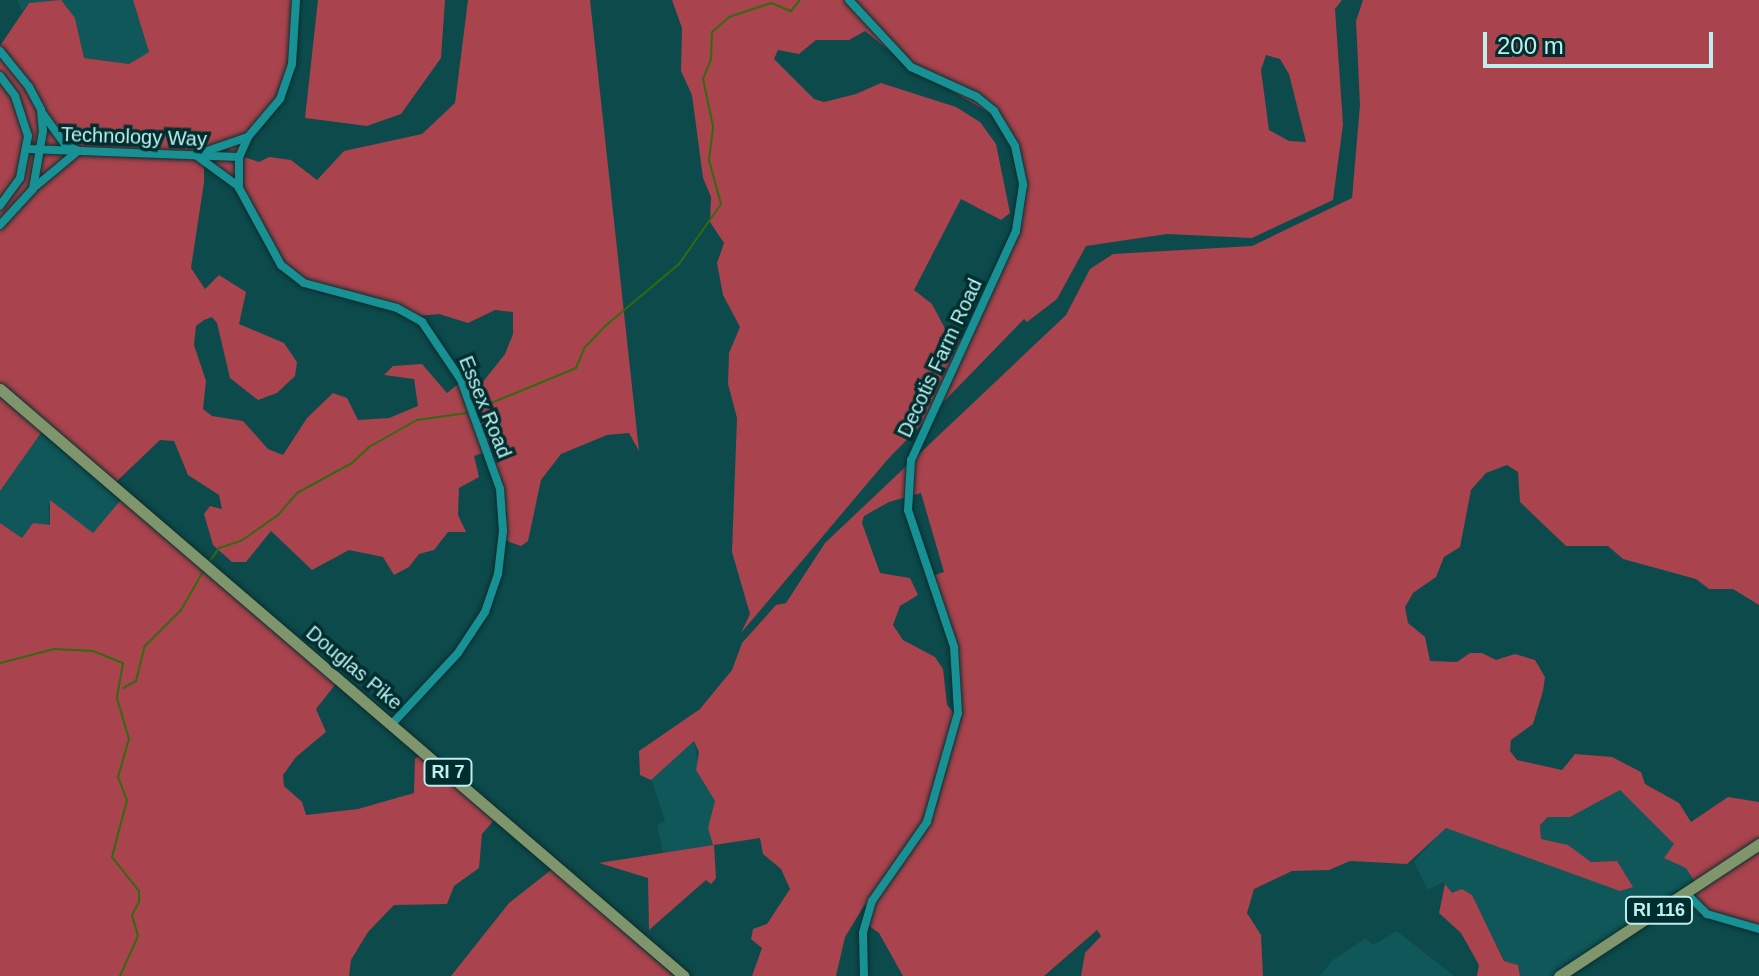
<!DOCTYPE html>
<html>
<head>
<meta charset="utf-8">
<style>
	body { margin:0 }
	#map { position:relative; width:1759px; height:976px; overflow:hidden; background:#0d4a4b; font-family:Helvetica,sans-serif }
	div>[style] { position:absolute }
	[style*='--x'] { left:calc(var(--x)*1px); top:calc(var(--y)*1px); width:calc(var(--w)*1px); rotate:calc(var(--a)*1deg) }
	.built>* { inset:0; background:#0f5758 }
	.forest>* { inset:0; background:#a9434d }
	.stream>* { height:2px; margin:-1px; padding:0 1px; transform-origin:1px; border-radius:1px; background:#316b0f }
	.roads { filter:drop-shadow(0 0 2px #0a2d2e) drop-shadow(0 0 2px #0a2d2e) }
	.minor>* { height:8px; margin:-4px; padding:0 4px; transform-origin:4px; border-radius:4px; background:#179194 }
	.major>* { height:11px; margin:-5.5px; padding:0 5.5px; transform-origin:5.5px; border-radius:5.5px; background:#7f956c }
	span { translate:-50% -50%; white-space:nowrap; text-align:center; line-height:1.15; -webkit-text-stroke:7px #002e2f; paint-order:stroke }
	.shield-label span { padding:2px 6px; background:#002e2f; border:2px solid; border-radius:6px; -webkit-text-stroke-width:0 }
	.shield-label { font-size:18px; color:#beeeee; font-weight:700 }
	.street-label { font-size:20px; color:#beeeee }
	.scale { position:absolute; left:1483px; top:32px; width:230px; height:36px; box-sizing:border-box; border:4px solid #beeeee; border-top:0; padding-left:10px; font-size:24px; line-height:28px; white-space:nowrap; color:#beeeee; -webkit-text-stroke:6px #002e2f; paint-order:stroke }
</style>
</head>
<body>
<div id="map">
	<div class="built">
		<div style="clip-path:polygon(17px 0,133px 0,149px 52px,129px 64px,84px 58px,75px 18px,29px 3px,22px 11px)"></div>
		<div style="clip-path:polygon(43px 429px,125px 495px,93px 534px,48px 504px,50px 525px,35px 526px,22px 538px,0 523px,0 491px)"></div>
		<div style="clip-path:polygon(694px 740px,701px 778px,715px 801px,713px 845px,663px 853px,657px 825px,665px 821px,651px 778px)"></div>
		<div style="clip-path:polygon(1620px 790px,1667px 832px,1697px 886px,1562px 976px,1520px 976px,1518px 965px,1505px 961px,1472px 895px,1452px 893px,1443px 882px,1428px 890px,1414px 862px,1442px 830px,1451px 828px,1620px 890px,1617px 861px,1591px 862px,1568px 846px,1551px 844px,1541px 839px,1540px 825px,1549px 817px,1570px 817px)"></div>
		<div style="clip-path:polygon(1397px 931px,1454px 976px,1319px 976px,1333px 960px,1366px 938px,1373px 945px)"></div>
	</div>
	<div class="forest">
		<div style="clip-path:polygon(evenodd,61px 0,75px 18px,84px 58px,129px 64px,149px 52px,133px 0,296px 0,291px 69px,281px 97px,247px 143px,244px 157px,259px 162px,269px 157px,291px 160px,317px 180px,344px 151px,422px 134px,455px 103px,468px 0,590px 0,639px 451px,629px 433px,607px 435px,561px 454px,541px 480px,528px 541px,521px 546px,504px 540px,507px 515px,492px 450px,474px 456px,479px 477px,459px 488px,458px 515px,466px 532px,448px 532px,434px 550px,419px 554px,409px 567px,394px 575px,383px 557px,349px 550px,312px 570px,271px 531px,246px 562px,232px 562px,213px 545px,204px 514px,210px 506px,222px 509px,219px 495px,188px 475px,174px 441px,160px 440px,115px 483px,43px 430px,0 491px,0 46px,29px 3px,61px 0,194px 154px,240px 181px,268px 241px,293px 275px,418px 316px,439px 314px,468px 323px,495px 310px,513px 312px,513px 334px,505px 354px,471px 397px,462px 381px,447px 393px,422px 364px,393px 366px,384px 375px,414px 379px,418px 406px,389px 418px,358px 420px,347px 398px,333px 393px,307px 418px,283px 455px,268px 449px,243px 421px,212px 416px,203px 409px,206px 381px,194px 345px,196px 326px,204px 320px,212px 317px,217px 323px,230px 378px,258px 400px,277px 393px,295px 376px,297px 362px,284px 343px,239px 324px,246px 292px,219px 275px,205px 289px,191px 268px,204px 182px,204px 167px,194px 154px)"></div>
		<div style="clip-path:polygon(318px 0,445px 0,441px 58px,401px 114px,367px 126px,305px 118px)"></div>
		<div style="clip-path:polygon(evenodd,672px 0,1342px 0,1335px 9px,1343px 124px,1333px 200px,1252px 238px,1167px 234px,1086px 246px,1057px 299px,1027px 322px,1024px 319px,888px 459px,741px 633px,750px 614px,732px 552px,737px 418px,728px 384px,729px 353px,740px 327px,723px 295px,717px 263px,724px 243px,710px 222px,711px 197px,703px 178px,692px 95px,681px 71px,682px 28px,672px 0,865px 31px,902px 61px,996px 117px,1021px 164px,1019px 226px,963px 340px,949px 336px,932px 304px,914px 290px,961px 199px,1001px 220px,1010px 213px,996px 144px,980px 122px,956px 107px,881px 83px,856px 94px,824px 102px,814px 99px,774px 59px,778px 50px,799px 54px,816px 40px,849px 40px,865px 31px,672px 0,1266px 55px,1280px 59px,1289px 74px,1306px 142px,1289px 141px,1269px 130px,1261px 70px,1266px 55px)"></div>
		<div style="clip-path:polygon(evenodd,1363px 0,1759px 0,1759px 605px,1733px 589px,1709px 589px,1696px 579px,1623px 559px,1608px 546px,1566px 546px,1520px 502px,1518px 472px,1507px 465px,1486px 473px,1471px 490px,1460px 547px,1444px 557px,1436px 577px,1413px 593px,1405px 607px,1408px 623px,1425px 637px,1430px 661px,1457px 662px,1470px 653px,1482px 653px,1496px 660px,1515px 654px,1535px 660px,1545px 677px,1543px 691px,1533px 724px,1511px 740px,1510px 751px,1517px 760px,1562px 770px,1575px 754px,1612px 757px,1641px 772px,1645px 784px,1679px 803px,1691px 822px,1728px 797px,1759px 802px,1759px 932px,1699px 913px,1684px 900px,1697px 885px,1686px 868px,1664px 858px,1674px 844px,1620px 790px,1570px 817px,1548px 817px,1540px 825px,1541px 839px,1568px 845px,1591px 862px,1617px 861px,1633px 887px,1620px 891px,1446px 828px,1407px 864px,1350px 861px,1329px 870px,1292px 871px,1254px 889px,1247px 913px,1261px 935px,1263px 976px,1081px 976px,1085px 953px,1101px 936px,1097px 930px,1044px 976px,903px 976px,879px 933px,865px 923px,869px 912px,865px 904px,845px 937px,836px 976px,752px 976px,762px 948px,751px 939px,753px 929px,767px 924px,790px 889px,781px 869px,763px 854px,760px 838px,714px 845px,716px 878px,711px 884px,706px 880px,649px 930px,648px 878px,599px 863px,713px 845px,708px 828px,715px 801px,696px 770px,699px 752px,694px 741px,651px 780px,640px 775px,639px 751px,700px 709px,732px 670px,742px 643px,776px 605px,786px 603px,825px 543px,1066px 315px,1090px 269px,1113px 254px,1252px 246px,1352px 198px,1360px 105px,1356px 21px,1363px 0,921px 493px,944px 572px,929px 577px,953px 652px,958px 717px,947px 705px,943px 669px,935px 657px,903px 640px,893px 625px,900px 606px,918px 595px,910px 578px,880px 573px,862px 523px,864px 516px,889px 502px,921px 493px)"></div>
		<div style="clip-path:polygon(125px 495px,338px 681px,316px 709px,326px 732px,296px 757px,283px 775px,284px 786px,302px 802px,306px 815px,358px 809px,414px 793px,415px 759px,424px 753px,495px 819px,482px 834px,479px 868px,454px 886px,447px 904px,394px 905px,368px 932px,351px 960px,349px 976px,0 976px,0 523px,22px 538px,33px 523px,50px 525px,50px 500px,93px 533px)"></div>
		<div style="clip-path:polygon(551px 870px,553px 870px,674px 976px,451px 976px,509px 903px)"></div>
		<div style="clip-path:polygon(1445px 884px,1452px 893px,1462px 889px,1472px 895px,1504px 961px,1518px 965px,1520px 976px,1477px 976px,1479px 965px,1461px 933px,1439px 913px)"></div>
	</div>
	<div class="stream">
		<div style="--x:479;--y:408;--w:105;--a:-22.4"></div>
		<div style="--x:576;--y:368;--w:23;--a:-67"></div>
		<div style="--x:585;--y:347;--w:28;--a:-46"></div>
		<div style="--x:604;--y:327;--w:98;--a:-40"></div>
		<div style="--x:679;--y:264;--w:73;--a:-55"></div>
		<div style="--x:721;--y:204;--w:46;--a:-105.3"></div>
		<div style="--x:709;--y:160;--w:34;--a:-83"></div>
		<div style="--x:713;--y:126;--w:48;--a:-102"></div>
		<div style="--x:703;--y:79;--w:22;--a:-68"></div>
		<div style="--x:711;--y:59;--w:27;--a:-88"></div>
		<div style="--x:712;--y:32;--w:23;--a:-41"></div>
		<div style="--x:729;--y:17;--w:44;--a:-18.4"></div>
		<div style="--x:771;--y:3;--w:22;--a:22"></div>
		<div style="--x:791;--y:11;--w:14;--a:-51"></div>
		<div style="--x:210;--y:561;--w:16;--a:-55"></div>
		<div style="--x:219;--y:548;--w:23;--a:-18"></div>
		<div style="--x:241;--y:541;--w:45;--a:-35.1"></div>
		<div style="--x:278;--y:515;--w:29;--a:-49"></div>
		<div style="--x:297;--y:493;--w:63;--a:-28.6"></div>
		<div style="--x:352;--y:463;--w:23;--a:-43"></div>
		<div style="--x:369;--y:447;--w:55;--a:-29.4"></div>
		<div style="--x:417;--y:420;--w:50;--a:-8"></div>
		<div style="--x:0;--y:663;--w:56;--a:-14.5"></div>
		<div style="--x:54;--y:649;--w:39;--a:3"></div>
		<div style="--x:93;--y:651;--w:32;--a:22"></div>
		<div style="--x:123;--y:663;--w:36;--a:100"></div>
		<div style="--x:117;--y:698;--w:43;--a:73.7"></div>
		<div style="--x:129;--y:739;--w:40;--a:106"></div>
		<div style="--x:118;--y:777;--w:25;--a:69"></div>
		<div style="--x:127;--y:800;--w:59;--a:104.7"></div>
		<div style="--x:112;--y:857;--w:43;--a:51.5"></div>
		<div style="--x:139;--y:891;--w:11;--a:90"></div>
		<div style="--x:139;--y:902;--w:15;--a:118"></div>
		<div style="--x:132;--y:915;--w:22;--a:74"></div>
		<div style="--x:138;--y:936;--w:44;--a:114.2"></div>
		<div style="--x:123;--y:688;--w:15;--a:-28"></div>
		<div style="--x:136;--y:681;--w:36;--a:-76"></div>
		<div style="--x:145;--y:646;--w:51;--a:-45"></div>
		<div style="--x:181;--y:610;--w:46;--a:-60.1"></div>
	</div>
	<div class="roads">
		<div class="minor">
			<div style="--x:849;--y:0;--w:91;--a:47.2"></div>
			<div style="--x:911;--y:67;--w:72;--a:24.4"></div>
			<div style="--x:977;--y:97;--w:22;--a:39"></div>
			<div style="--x:994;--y:111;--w:41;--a:59"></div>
			<div style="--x:1015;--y:146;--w:40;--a:78"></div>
			<div style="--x:1023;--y:185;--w:47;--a:98.7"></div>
			<div style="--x:1016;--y:231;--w:252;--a:114.6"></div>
			<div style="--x:911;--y:460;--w:50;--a:93.4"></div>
			<div style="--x:908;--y:510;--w:145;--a:71.4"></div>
			<div style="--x:954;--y:647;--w:66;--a:86.5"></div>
			<div style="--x:958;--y:713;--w:113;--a:105.9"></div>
			<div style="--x:927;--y:822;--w:96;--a:124.8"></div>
			<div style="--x:872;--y:901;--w:33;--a:106"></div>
			<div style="--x:863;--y:933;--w:43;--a:88.7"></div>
			<div style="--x:0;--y:51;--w:46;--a:51.1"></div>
			<div style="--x:29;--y:87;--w:26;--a:62"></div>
			<div style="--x:41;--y:110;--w:21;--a:85"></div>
			<div style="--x:43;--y:131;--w:59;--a:99.8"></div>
			<div style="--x:33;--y:189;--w:49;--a:132.5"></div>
			<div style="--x:0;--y:76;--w:25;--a:53"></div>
			<div style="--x:15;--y:96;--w:42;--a:72"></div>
			<div style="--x:28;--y:136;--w:43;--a:100.8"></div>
			<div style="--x:20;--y:178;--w:34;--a:126"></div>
			<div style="--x:248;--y:137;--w:22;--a:114"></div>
			<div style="--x:239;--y:157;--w:31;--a:90"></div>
			<div style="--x:239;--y:188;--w:88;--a:61.4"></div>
			<div style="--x:281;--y:265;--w:29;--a:38"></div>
			<div style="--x:304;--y:283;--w:96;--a:15"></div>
			<div style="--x:397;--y:308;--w:29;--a:29"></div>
			<div style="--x:422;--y:322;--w:70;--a:56.1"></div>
			<div style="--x:461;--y:380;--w:116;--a:70.3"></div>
			<div style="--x:500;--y:489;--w:42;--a:85.9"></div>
			<div style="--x:503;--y:531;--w:43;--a:96.6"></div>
			<div style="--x:498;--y:574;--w:40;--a:108.9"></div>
			<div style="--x:485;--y:612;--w:49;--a:123.4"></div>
			<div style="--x:458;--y:653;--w:96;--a:132.9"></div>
			<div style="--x:28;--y:149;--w:211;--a:2.2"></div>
			<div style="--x:207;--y:151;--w:43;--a:-18.9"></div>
			<div style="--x:248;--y:137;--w:50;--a:-49.9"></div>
			<div style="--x:280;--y:99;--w:37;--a:-71"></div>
			<div style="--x:292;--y:64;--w:64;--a:-86.4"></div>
			<div style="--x:197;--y:156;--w:51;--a:36.2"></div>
			<div style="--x:36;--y:186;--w:55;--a:-39.8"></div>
			<div style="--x:78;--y:151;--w:16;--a:-150"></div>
			<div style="--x:64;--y:143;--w:36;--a:-126"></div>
			<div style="--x:1686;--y:893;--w:30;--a:45"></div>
			<div style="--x:1707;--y:914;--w:54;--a:16.1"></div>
		</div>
		<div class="major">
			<div style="--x:0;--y:389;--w:901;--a:40.64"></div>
			<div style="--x:1559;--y:976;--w:240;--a:-33.4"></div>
		</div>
	</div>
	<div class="shield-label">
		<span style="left:448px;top:772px">RI 7</span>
		<span style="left:1659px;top:910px">RI 116</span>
	</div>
	<div class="street-label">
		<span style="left:134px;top:137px;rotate:2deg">Technology Way</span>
		<span style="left:940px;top:358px;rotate:-65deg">Decotis Farm Road</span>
		<span style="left:485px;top:407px;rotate:68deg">Essex Road</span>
		<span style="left:354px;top:668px;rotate:40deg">Douglas Pike</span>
	</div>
	<div class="scale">200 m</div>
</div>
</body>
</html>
